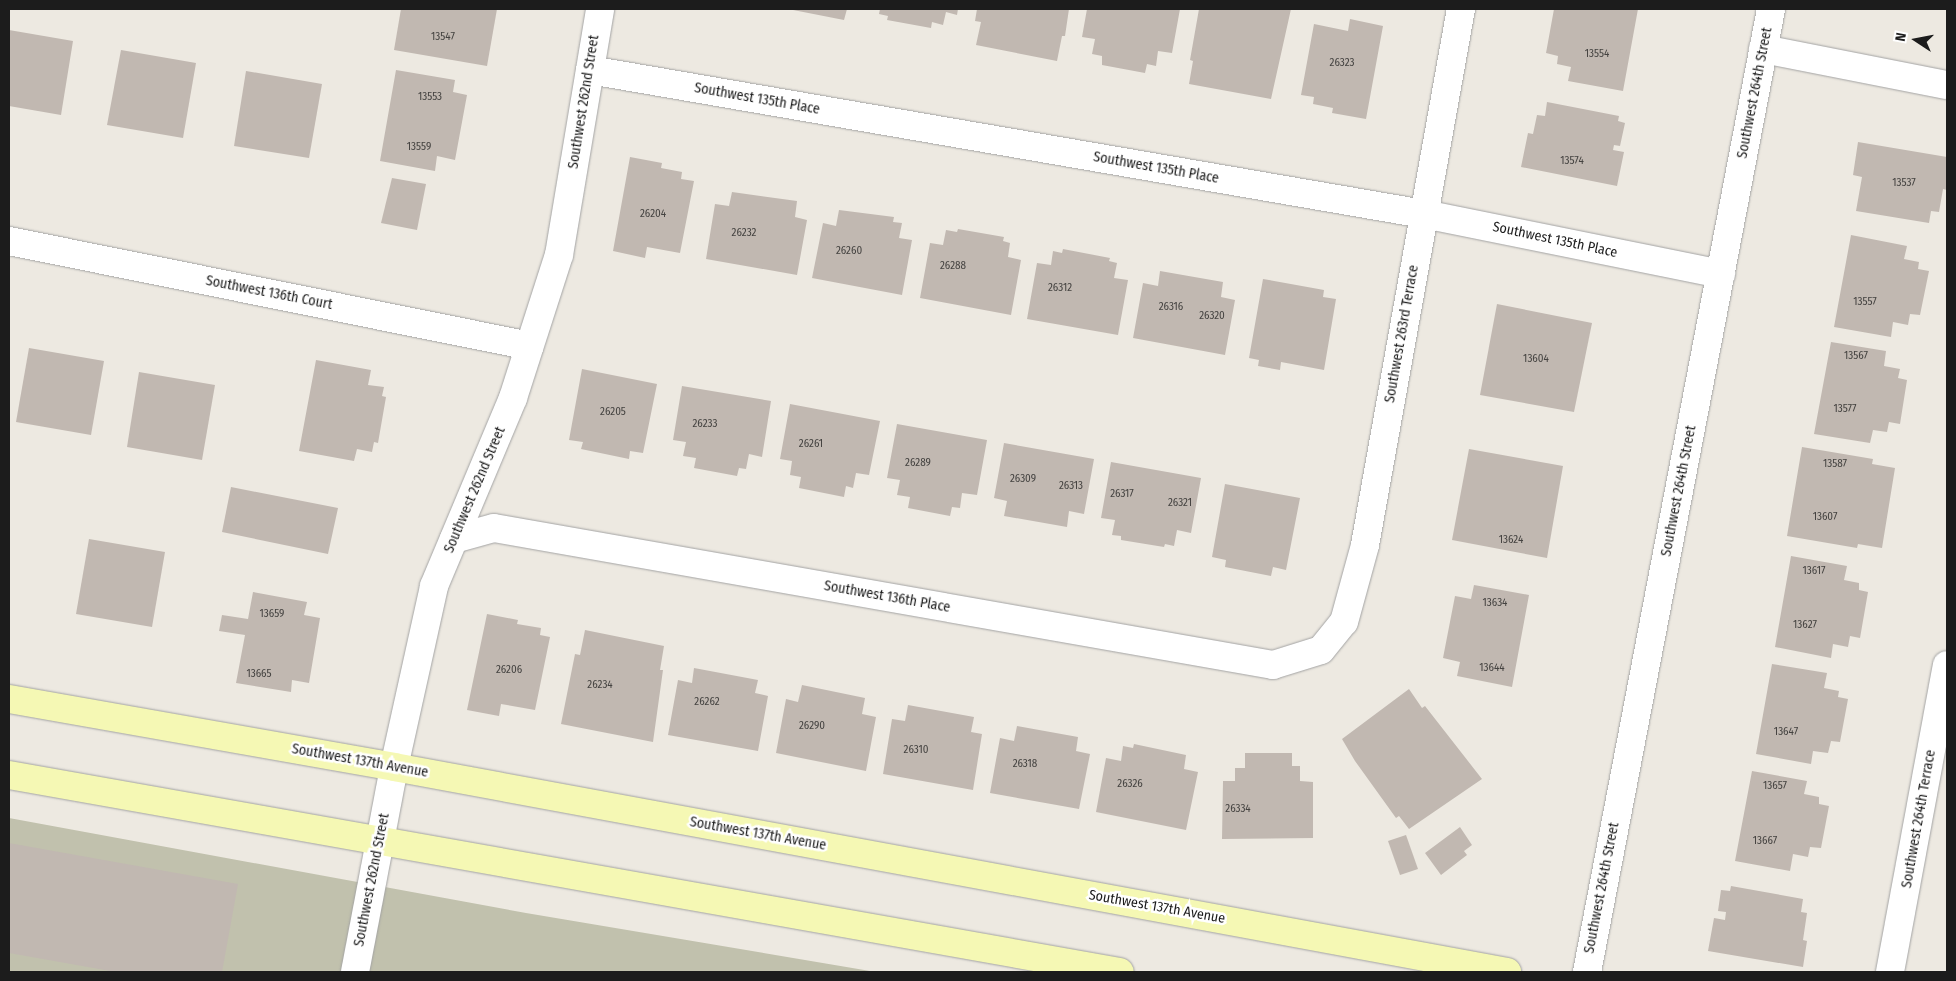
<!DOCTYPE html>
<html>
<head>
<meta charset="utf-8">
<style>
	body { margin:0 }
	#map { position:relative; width:1956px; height:981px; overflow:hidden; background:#ede9e1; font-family:"Fira Sans Condensed",sans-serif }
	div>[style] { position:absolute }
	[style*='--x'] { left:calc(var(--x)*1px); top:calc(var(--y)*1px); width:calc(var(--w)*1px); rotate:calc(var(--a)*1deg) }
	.construction>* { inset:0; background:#c1c1ad }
	.building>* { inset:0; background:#c1b8b1 }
	.roads { filter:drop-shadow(0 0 1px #a3a3a3) drop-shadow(0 0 1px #a3a3a3) }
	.minor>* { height:28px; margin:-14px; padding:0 14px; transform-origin:14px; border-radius:14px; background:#fff }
	.tertiary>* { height:28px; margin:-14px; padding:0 14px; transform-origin:14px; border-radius:14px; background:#fff }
	.secondary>* { height:28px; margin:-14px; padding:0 14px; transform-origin:14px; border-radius:14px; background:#f5f8b4 }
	span { translate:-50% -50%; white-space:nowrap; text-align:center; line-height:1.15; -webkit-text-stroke:5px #fff; paint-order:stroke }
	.number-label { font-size:11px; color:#454341 }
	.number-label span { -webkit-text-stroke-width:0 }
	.street-label { font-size:14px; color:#1c1c1c }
	.frame { position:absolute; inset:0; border:10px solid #1c1c1c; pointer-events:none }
	.north { position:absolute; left:1891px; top:15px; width:50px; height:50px; -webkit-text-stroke:4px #fff; paint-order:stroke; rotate:281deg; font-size:14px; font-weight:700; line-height:20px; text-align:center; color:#1c1c1c }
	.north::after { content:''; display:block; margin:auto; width:18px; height:22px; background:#1c1c1c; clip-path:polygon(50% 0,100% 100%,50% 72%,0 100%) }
</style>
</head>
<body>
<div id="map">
	<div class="construction">
		<div style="clip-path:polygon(9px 818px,526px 913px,876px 972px,9px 972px)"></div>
	</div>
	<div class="building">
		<div style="clip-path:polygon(401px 9px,497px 9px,487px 66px,394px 50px)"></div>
		<div style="clip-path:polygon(788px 9px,847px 9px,844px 20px)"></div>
		<div style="clip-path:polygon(880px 9px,958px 9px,957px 15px,946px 12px,943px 25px,932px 22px,931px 28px,887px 20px,888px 16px,879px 14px)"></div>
		<div style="clip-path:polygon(977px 9px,1069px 9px,1065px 36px,1062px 36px,1057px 61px,976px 45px,981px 22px,975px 21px)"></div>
		<div style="clip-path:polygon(1087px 9px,1180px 9px,1172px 53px,1158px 51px,1156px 66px,1147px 64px,1145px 73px,1102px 65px,1102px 56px,1092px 54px,1095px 39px,1082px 37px)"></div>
		<div style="clip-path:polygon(1199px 9px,1291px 9px,1271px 99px,1189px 84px,1193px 61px,1190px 60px)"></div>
		<div style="clip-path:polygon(1554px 9px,1638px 9px,1623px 91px,1568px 81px,1571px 67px,1557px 64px,1558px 56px,1546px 53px)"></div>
		<div style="clip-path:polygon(1350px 19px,1383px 26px,1366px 119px,1332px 113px,1333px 108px,1313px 104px,1314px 97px,1301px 95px,1314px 24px,1348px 31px)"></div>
		<div style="clip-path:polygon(9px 30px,73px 41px,61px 115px,9px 106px)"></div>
		<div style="clip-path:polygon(121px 50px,196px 63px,183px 138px,107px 125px)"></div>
		<div style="clip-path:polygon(396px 70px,455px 80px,453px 92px,467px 95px,455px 160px,437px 156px,435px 171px,380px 161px)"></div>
		<div style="clip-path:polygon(246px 71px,322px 84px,309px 158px,234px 146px)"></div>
		<div style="clip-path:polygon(1547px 102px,1619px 116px,1618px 121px,1625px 123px,1620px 146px,1614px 145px,1613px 150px,1624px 152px,1617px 186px,1521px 167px,1528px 133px,1533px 134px,1537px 115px,1545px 116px)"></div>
		<div style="clip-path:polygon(1858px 142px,1947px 157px,1947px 190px,1943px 189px,1939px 212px,1931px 211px,1929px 223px,1856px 211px,1862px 177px,1853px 175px)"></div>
		<div style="clip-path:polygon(630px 157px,662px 163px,661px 168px,682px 172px,681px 179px,694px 181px,680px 253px,647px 247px,645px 258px,613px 251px)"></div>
		<div style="clip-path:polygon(392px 178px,426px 184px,417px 230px,381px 223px)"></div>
		<div style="clip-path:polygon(732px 192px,797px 201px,795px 217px,807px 220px,797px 275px,706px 259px,715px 204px,729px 206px)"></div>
		<div style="clip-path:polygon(839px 210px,894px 217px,893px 222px,902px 223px,899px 238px,912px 240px,902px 295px,812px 278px,823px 223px,836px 226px)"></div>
		<div style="clip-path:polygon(958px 229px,1004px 237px,1003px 241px,1010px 243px,1008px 257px,1021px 260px,1011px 315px,920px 298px,930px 243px,943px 245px,946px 230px,957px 232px)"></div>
		<div style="clip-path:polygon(1851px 235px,1907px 246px,1904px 259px,1919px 262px,1918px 269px,1929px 271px,1920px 315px,1910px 314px,1908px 325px,1893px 322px,1891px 337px,1834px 327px)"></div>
		<div style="clip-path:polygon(1063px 249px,1110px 258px,1109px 261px,1117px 263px,1114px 278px,1128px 280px,1118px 335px,1027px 319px,1037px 263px,1051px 265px,1053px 251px,1062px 253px)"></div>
		<div style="clip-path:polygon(1160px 271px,1223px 282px,1221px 297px,1235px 300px,1225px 355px,1133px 338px,1143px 283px,1158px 286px)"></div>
		<div style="clip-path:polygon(1263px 279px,1324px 290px,1323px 297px,1336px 299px,1324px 370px,1281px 362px,1280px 370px,1258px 366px,1259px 360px,1249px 358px)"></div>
		<div style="clip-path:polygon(1497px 304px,1592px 323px,1574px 412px,1480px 395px)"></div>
		<div style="clip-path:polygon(1831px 342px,1886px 351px,1884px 366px,1900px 369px,1898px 378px,1907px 380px,1900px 424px,1889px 422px,1887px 432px,1873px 430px,1870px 443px,1814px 434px)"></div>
		<div style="clip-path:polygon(29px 348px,104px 361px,91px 435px,16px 422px)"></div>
		<div style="clip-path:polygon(316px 360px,371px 370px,368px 385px,384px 387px,382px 396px,386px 397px,378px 443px,374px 442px,372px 452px,357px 449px,354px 461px,299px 451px)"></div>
		<div style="clip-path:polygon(582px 369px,657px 384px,643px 453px,630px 451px,629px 459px,581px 449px,583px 442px,569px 440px)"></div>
		<div style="clip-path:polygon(139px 372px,215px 385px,202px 460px,127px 447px)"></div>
		<div style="clip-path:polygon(682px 386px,771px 401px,762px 457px,749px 454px,746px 469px,739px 468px,737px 476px,694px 468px,696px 458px,683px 456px,686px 442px,673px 440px)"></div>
		<div style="clip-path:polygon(790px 404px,880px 421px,869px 475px,856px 473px,853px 488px,846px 486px,844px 497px,799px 488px,801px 477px,790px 475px,792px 461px,780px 459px)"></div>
		<div style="clip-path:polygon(897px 424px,987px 440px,977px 495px,962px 493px,960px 508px,952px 507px,950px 516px,908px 508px,910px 497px,897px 495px,900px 480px,887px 478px)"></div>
		<div style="clip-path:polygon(1004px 443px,1094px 459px,1084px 514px,1069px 511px,1067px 527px,1004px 516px,1007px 501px,994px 498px)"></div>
		<div style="clip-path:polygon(1802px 447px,1873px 459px,1872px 464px,1895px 468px,1882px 548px,1858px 544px,1857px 548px,1787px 536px)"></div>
		<div style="clip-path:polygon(1469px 449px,1563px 466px,1547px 558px,1452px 540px)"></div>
		<div style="clip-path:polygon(1111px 462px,1201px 478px,1191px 533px,1177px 530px,1174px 546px,1165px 544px,1164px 547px,1121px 540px,1121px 536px,1112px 535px,1115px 520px,1101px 518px)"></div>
		<div style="clip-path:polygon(1225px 484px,1300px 498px,1286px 570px,1273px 567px,1271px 576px,1225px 567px,1226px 560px,1212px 557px)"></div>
		<div style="clip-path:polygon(231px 487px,338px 508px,328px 554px,222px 532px)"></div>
		<div style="clip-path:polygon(89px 539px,165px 552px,152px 627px,76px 614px)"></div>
		<div style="clip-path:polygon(1791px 556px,1847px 566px,1844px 580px,1859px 583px,1859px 590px,1868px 592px,1860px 638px,1850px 636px,1848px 647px,1833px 644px,1831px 658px,1775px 647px)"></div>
		<div style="clip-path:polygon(1474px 585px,1529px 595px,1512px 687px,1457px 676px,1460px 662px,1443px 658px,1455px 596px,1471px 599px)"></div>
		<div style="clip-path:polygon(253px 592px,307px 602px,304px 615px,320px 618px,309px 683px,292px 680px,291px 692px,236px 683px,245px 635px,219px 631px,222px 615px,248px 619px)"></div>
		<div style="clip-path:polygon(487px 614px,518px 620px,517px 624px,541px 628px,540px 635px,550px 637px,535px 710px,501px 704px,499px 716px,467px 710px)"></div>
		<div style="clip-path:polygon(585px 630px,664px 646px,660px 670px,663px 670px,653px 742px,561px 724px,575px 654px,580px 655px)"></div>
		<div style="clip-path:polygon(1772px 664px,1827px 673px,1824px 688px,1839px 691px,1838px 697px,1848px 699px,1840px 742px,1831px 741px,1828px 753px,1813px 751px,1811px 764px,1756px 754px)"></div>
		<div style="clip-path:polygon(694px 668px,758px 680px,755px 693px,768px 696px,758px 751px,668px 735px,678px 680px,692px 683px)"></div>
		<div style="clip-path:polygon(802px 685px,865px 698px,862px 714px,876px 717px,866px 771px,776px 753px,786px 699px,798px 702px)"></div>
		<div style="clip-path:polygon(1409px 689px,1422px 708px,1425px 706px,1482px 779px,1409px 829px,1399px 816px,1396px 818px,1355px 761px,1342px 739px)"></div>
		<div style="clip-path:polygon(908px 705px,974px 717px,971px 732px,982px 734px,973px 790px,883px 774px,892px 719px,905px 721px)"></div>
		<div style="clip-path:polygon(1017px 726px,1078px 737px,1076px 751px,1090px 754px,1079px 809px,990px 793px,1000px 738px,1014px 741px)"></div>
		<div style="clip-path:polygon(1134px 744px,1186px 755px,1184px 769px,1198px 772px,1186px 830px,1096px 812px,1106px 758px,1121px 761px,1123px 746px,1133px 748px)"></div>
		<div style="clip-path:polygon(1245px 753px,1292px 753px,1292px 766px,1300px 766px,1300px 781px,1313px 782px,1313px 838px,1222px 839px,1223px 781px,1235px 781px,1235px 768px,1245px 768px)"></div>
		<div style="clip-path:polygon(1752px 771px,1807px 781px,1804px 794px,1819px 797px,1819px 804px,1829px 806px,1821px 848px,1810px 847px,1808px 857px,1793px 854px,1790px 871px,1735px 861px)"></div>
		<div style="clip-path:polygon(1460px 827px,1472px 845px,1464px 851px,1467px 855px,1441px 875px,1425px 853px)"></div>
		<div style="clip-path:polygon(1406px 835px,1418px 869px,1400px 875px,1388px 841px)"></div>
		<div style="clip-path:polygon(9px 843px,238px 884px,222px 972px,116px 972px,9px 953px)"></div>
		<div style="clip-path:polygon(1731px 886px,1803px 899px,1801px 912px,1807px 913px,1803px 940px,1807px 941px,1803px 967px,1708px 951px,1714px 918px,1725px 920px,1726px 912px,1718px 911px,1721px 890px,1730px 891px)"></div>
	</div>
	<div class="roads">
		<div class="minor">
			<div style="--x:1763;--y:49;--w:187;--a:11.1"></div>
			<div style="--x:590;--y:70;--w:846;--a:9.8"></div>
			<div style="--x:1424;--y:214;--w:303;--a:11.4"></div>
			<div style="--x:9;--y:241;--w:531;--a:11.39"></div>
			<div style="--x:454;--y:539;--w:41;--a:-15.4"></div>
			<div style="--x:494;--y:528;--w:791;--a:9.97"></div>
			<div style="--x:1273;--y:665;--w:50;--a:-17.4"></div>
			<div style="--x:1321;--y:650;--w:36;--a:-51"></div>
			<div style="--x:1344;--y:622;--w:80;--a:-74.7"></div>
			<div style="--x:1365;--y:545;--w:545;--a:-79.85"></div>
			<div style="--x:355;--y:972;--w:209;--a:-79.2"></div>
			<div style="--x:394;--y:767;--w:185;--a:-77.5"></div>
			<div style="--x:434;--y:586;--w:204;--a:-67.2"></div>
			<div style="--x:513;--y:398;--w:150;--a:-72.2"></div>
			<div style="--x:559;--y:255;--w:249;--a:-80.5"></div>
			<div style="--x:1890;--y:972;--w:312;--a:-79.5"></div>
		</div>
		<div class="tertiary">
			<div style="--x:1587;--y:972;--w:980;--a:-79.18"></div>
		</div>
		<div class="secondary">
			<div style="--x:9;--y:699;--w:391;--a:10"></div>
			<div style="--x:394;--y:767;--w:1132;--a:10.44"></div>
			<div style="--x:9;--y:775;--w:1128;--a:10.06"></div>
		</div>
	</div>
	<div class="number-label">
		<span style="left:443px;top:37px">13547</span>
		<span style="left:1597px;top:54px">13554</span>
		<span style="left:1342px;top:63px">26323</span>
		<span style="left:430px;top:97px">13553</span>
		<span style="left:419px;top:147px">13559</span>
		<span style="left:1572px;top:161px">13574</span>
		<span style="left:1904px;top:183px">13537</span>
		<span style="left:653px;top:214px">26204</span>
		<span style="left:744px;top:233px">26232</span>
		<span style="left:849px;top:251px">26260</span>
		<span style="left:953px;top:266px">26288</span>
		<span style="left:1060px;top:288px">26312</span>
		<span style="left:1865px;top:302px">13557</span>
		<span style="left:1171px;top:307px">26316</span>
		<span style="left:1212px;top:316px">26320</span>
		<span style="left:1856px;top:356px">13567</span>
		<span style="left:1536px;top:359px">13604</span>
		<span style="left:1845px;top:409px">13577</span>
		<span style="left:613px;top:412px">26205</span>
		<span style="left:705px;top:424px">26233</span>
		<span style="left:811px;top:444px">26261</span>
		<span style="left:918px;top:463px">26289</span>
		<span style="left:1835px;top:464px">13587</span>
		<span style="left:1023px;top:479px">26309</span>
		<span style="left:1071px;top:486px">26313</span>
		<span style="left:1122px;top:494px">26317</span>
		<span style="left:1180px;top:503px">26321</span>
		<span style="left:1825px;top:517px">13607</span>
		<span style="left:1511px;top:540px">13624</span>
		<span style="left:1814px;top:571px">13617</span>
		<span style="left:1495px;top:603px">13634</span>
		<span style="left:272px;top:614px">13659</span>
		<span style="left:1805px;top:625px">13627</span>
		<span style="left:1492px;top:668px">13644</span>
		<span style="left:509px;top:670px">26206</span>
		<span style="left:259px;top:674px">13665</span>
		<span style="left:600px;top:685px">26234</span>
		<span style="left:707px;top:702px">26262</span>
		<span style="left:812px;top:726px">26290</span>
		<span style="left:1786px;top:732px">13647</span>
		<span style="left:916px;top:750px">26310</span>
		<span style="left:1025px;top:764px">26318</span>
		<span style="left:1130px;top:784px">26326</span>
		<span style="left:1775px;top:786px">13657</span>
		<span style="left:1238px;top:809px">26334</span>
		<span style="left:1765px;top:841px">13667</span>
	</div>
	<div class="street-label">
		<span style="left:1755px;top:93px;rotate:-79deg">Southwest 264th Street</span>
		<span style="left:757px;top:99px;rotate:10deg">Southwest 135th Place</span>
		<span style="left:584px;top:102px;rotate:-81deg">Southwest 262nd Street</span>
		<span style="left:1156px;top:168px;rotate:10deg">Southwest 135th Place</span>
		<span style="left:1555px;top:240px;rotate:12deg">Southwest 135th Place</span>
		<span style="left:269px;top:293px;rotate:11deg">Southwest 136th Court</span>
		<span style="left:1402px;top:334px;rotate:-80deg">Southwest 263rd Terrace</span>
		<span style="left:475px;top:490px;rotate:-67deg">Southwest 262nd Street</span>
		<span style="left:1679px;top:491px;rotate:-79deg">Southwest 264th Street</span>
		<span style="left:887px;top:597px;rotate:10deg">Southwest 136th Place</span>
		<span style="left:360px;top:761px;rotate:10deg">Southwest 137th Avenue</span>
		<span style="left:1919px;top:819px;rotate:-80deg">Southwest 264th Terrace</span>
		<span style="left:758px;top:834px;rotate:10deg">Southwest 137th Avenue</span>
		<span style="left:372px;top:880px;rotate:-79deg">Southwest 262nd Street</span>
		<span style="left:1602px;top:888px;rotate:-79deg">Southwest 264th Street</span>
		<span style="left:1157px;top:907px;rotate:10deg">Southwest 137th Avenue</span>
	</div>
	<div class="frame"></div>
	<div class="north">N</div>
</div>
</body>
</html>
